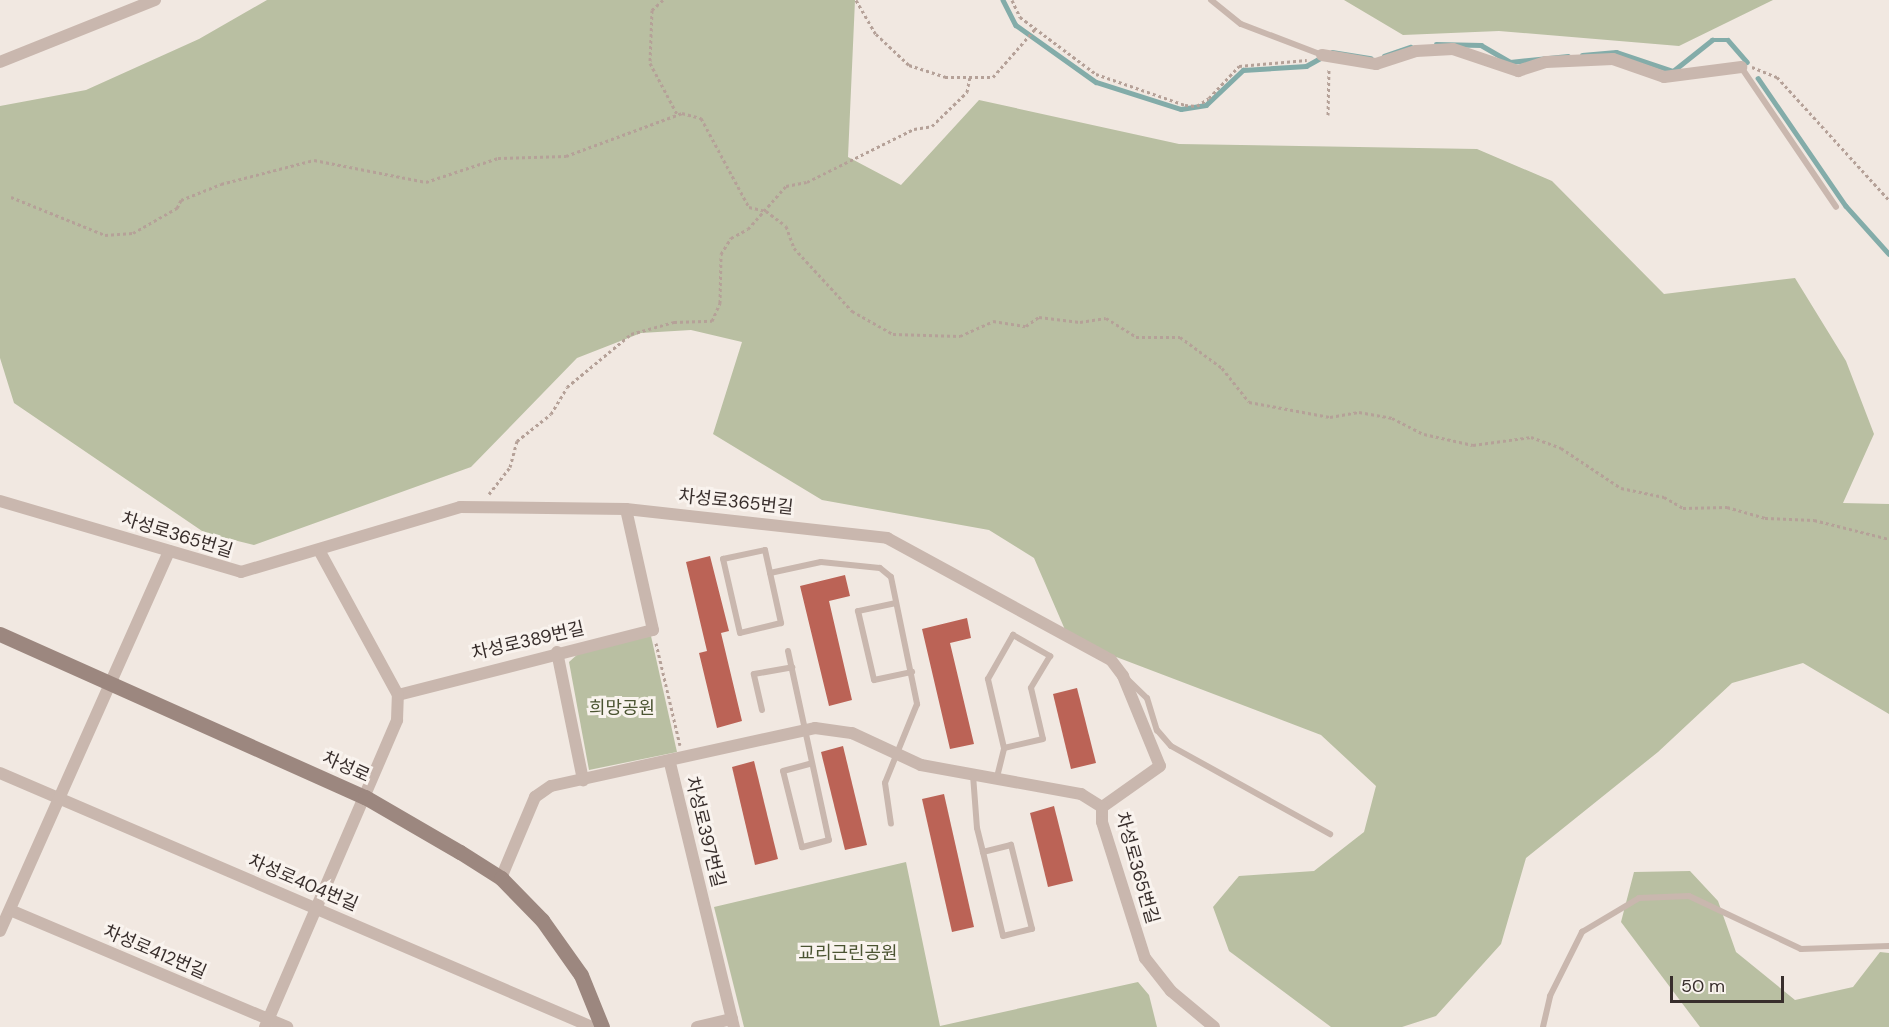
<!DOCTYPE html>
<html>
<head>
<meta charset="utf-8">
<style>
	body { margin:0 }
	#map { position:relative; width:1889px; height:1027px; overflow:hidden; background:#f1e8e1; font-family:"DM Sans","Noto Sans KR",sans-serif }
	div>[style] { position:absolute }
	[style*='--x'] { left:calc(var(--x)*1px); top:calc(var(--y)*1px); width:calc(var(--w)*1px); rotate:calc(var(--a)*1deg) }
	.green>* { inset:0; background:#b9bfa2 }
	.stream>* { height:4.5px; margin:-2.25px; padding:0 2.25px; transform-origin:2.25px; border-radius:2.25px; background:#83aca9 }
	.building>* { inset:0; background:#bb6356 }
	.path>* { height:3px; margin-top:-1.5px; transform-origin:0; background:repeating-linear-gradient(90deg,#b5a198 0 3px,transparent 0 6px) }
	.service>* { height:6px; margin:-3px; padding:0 3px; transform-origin:3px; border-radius:3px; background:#c9b7ae }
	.minor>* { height:12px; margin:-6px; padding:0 6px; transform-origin:6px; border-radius:6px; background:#c9b7ae }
	.secondary>* { height:15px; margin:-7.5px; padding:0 7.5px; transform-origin:7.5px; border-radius:7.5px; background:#9c877f }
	span { translate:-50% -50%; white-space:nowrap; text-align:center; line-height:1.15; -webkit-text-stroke:6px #f9f3ee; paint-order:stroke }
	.street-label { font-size:18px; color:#382e2c }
	.park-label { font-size:18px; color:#4b5432 }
	.scale { position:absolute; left:1670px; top:976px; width:114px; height:27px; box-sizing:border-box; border:3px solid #382e2c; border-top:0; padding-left:8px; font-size:18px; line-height:21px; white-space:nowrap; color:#382e2c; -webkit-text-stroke:4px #f9f3ee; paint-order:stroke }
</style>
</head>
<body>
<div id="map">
	<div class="green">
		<div style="clip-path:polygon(267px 0,855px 0,848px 157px,901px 185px,979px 100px,1179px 144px,1477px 149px,1552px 181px,1664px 294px,1795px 278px,1846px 361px,1874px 434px,1843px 503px,1889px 504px,1889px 714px,1803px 663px,1732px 683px,1658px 752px,1526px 858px,1501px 944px,1436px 1016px,1402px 1027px,1331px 1027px,1229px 951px,1213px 907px,1239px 876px,1314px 871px,1364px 832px,1376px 786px,1321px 735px,1069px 639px,1034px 558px,989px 530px,822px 500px,713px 434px,742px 342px,691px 330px,641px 333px,577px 358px,471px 467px,254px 545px,205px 533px,14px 403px,0 358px,0 106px,86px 90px,199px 39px)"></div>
		<div style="clip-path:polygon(1344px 0,1773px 0,1679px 46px,1499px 31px,1403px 35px)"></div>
		<div style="clip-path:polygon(651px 636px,677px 752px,589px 770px,569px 662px,579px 653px)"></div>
		<div style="clip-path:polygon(906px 862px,940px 1026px,1138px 982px,1149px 995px,1157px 1027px,744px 1027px,714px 907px)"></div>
		<div style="clip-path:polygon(1690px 871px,1718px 901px,1736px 952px,1795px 1000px,1853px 987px,1880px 952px,1889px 953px,1889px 1027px,1700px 1027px,1621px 922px,1634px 872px)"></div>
	</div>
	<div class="stream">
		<div style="--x:1003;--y:0;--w:28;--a:63"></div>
		<div style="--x:1016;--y:25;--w:98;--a:35.5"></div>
		<div style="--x:1096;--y:82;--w:89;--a:17.6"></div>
		<div style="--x:1181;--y:109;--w:25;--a:-9"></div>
		<div style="--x:1206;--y:105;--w:51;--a:-43.4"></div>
		<div style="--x:1243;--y:70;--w:63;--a:-3.6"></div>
		<div style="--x:1306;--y:66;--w:18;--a:-29"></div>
		<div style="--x:1436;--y:44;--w:45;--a:1.3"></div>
		<div style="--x:1481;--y:45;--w:34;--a:30"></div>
		<div style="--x:1510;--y:62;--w:58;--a:-5.9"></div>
		<div style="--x:1332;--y:52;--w:39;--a:9"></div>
		<div style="--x:1582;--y:55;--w:34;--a:-5"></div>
		<div style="--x:1616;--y:52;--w:60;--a:18.4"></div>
		<div style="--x:1673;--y:71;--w:50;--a:-38.5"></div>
		<div style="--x:1712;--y:40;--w:16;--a:0"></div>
		<div style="--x:1728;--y:40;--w:29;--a:49"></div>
		<div style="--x:1384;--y:56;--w:28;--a:-19"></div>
		<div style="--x:1758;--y:78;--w:155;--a:55.5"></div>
		<div style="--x:1846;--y:206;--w:64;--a:48.1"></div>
	</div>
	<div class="building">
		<div style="clip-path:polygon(710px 556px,729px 631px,721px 633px,742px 721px,717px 728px,699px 653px,707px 651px,686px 562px)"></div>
		<div style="clip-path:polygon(845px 575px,850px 596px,829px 601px,852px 700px,829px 706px,800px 586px)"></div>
		<div style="clip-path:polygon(967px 618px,971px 638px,950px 643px,974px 744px,950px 749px,922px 629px)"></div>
		<div style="clip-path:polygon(1077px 688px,1096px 763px,1071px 769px,1053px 694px)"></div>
		<div style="clip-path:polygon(843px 746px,867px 845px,845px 850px,821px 752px)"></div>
		<div style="clip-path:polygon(754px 761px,778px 859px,755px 865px,732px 767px)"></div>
		<div style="clip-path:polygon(944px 794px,974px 927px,952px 932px,922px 799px)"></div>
		<div style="clip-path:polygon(1054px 806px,1073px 881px,1048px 887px,1030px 813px)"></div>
	</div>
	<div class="path">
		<div style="--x:663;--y:0;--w:15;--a:138"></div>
		<div style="--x:652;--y:10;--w:53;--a:92.2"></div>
		<div style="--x:650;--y:63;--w:58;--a:62.1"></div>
		<div style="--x:856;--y:0;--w:39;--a:60"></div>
		<div style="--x:876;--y:34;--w:45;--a:43.2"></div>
		<div style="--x:909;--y:65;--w:38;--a:18"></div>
		<div style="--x:945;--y:77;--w:48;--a:0"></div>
		<div style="--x:993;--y:77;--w:64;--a:-48.8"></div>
		<div style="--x:1012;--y:0;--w:19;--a:65"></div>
		<div style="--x:1020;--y:17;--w:95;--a:36.9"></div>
		<div style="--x:1096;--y:74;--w:94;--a:19.2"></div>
		<div style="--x:1185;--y:105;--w:12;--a:5"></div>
		<div style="--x:1197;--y:106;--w:14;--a:-34"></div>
		<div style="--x:1209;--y:98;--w:44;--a:-46.8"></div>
		<div style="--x:1239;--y:66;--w:68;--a:-5"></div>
		<div style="--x:1752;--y:67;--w:27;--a:22"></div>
		<div style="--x:1777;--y:77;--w:166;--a:47.7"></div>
		<div style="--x:1328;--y:115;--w:47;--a:-88.8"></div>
		<div style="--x:11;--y:197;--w:101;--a:22"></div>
		<div style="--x:105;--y:235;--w:28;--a:-4"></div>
		<div style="--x:133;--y:233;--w:51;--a:-29.6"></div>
		<div style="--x:177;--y:208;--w:9;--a:-63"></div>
		<div style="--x:181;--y:200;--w:43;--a:-21.8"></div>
		<div style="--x:221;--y:184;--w:96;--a:-14.5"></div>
		<div style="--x:314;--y:160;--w:114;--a:11.1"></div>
		<div style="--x:426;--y:182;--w:76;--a:-18.4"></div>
		<div style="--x:498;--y:158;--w:68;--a:-1.7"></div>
		<div style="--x:566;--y:156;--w:124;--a:-20.3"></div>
		<div style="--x:682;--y:113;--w:20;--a:15"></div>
		<div style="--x:701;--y:118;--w:101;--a:61.7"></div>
		<div style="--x:749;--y:207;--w:17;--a:13"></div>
		<div style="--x:766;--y:211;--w:25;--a:37"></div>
		<div style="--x:786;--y:226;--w:23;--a:70"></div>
		<div style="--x:794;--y:248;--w:86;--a:47.4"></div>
		<div style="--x:852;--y:311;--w:47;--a:29.3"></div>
		<div style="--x:893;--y:334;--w:67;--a:1.7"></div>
		<div style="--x:960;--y:336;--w:36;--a:-24"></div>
		<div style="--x:993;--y:321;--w:33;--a:9"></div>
		<div style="--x:1026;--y:326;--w:16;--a:-35"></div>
		<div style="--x:1039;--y:317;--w:41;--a:7"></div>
		<div style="--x:1080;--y:322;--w:26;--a:-9"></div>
		<div style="--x:1106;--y:318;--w:36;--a:32"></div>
		<div style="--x:1136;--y:337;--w:44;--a:0"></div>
		<div style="--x:1180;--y:337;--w:52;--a:36.4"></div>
		<div style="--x:1222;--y:368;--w:43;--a:51.5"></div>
		<div style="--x:1249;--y:402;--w:82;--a:10.5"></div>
		<div style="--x:1330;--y:417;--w:29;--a:-10"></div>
		<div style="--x:1359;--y:412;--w:34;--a:10"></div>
		<div style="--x:1392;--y:418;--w:36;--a:27"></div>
		<div style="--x:1424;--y:434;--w:50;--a:12.7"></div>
		<div style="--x:1473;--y:445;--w:59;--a:-7.9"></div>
		<div style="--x:1531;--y:437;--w:32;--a:20"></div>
		<div style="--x:1561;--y:448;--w:72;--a:33.7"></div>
		<div style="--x:1621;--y:488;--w:44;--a:11.8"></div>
		<div style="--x:1664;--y:497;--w:22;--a:30"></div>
		<div style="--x:1683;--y:508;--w:44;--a:-1.3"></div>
		<div style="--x:1727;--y:507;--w:40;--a:16"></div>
		<div style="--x:1765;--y:518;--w:49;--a:2.3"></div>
		<div style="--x:1814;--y:520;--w:77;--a:14.2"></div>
		<div style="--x:489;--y:494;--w:34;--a:-52"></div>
		<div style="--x:510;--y:467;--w:27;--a:-75"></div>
		<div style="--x:517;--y:441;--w:43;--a:-38.5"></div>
		<div style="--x:551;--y:414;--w:31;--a:-59"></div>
		<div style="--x:567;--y:387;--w:83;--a:-39.6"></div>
		<div style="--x:631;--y:334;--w:45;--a:-15.6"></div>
		<div style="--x:674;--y:322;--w:38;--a:-2"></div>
		<div style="--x:712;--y:321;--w:20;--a:-66"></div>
		<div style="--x:720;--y:303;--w:49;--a:-88.8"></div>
		<div style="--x:721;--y:254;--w:19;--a:-58"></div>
		<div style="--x:731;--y:238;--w:19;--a:-28"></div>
		<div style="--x:748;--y:229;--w:57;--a:-48.5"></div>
		<div style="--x:786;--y:186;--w:21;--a:-11"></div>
		<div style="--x:807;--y:182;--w:119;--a:-26.4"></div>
		<div style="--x:914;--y:129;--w:18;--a:-9"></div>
		<div style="--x:932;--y:126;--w:49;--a:-44.2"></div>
		<div style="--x:967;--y:92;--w:15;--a:-79"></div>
		<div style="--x:656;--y:643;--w:105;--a:76.8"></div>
	</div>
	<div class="service">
		<div style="--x:1211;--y:0;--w:38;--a:39"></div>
		<div style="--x:1241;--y:24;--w:87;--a:20.9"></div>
		<div style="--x:1741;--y:67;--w:169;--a:55.8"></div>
		<div style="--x:765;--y:550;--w:75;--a:77.6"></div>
		<div style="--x:781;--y:623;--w:42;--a:166.3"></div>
		<div style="--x:740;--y:633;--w:76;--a:-102.9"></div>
		<div style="--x:723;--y:559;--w:43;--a:-12.1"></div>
		<div style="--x:770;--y:573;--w:52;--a:-12.2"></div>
		<div style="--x:821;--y:562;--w:59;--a:5.8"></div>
		<div style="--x:880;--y:568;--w:14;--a:39"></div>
		<div style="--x:891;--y:577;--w:130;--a:78.4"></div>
		<div style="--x:917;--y:704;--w:85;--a:112.1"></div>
		<div style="--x:885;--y:783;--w:41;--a:81.7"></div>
		<div style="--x:896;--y:603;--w:39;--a:168"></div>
		<div style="--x:858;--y:611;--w:71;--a:76.9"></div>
		<div style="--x:874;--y:680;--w:39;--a:-12"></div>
		<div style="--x:788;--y:651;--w:193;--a:77.8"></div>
		<div style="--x:829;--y:840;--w:28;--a:165"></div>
		<div style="--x:802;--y:847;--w:78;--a:-104"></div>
		<div style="--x:783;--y:771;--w:28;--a:-15"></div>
		<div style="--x:1126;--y:678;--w:29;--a:44"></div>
		<div style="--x:1147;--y:698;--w:34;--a:73"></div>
		<div style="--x:1157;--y:730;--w:21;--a:49"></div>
		<div style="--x:1171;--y:746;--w:182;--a:29"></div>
		<div style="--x:762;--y:710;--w:37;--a:-103"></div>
		<div style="--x:754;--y:674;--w:39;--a:-10"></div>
		<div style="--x:973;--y:775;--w:53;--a:85.7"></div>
		<div style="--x:977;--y:828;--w:25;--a:76"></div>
		<div style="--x:983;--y:852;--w:86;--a:76.6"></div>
		<div style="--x:1003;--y:936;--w:30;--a:-14"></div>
		<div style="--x:1032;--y:929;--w:87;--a:-104"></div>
		<div style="--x:1011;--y:845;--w:29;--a:166"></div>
		<div style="--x:997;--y:777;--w:30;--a:-76"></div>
		<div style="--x:1004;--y:748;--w:71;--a:-103.1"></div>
		<div style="--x:988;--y:679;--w:51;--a:-60.4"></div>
		<div style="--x:1013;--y:635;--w:43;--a:29.6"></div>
		<div style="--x:1050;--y:656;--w:37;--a:121"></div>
		<div style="--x:1031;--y:688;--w:52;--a:76.8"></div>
		<div style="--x:1043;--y:739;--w:40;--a:167"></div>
		<div style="--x:1543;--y:1027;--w:32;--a:-77"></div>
		<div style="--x:1550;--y:996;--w:72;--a:-63.4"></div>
		<div style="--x:1582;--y:932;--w:66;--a:-30.8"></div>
		<div style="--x:1639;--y:898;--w:50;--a:-2.3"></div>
		<div style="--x:1689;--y:896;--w:124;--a:25.3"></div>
		<div style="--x:1801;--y:949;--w:88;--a:-2"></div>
	</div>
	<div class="minor">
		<div style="--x:1322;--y:55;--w:55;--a:9.5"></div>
		<div style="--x:1376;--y:64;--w:42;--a:-18"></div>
		<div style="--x:1416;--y:51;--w:37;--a:-3"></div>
		<div style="--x:1453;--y:49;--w:69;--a:18.7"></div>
		<div style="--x:1518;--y:71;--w:29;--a:-18"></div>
		<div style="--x:1546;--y:62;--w:67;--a:-2.6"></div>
		<div style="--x:1613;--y:59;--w:54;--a:19.4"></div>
		<div style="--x:1664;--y:77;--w:78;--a:-7.4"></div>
		<div style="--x:0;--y:62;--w:167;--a:-21.8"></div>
		<div style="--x:0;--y:501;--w:251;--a:16.4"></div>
		<div style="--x:241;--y:572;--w:228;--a:-16.5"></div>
		<div style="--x:460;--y:507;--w:166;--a:0.7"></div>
		<div style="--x:626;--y:509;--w:263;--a:6.3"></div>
		<div style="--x:887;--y:538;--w:255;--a:28.6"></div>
		<div style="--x:1111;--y:660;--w:20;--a:53"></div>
		<div style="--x:1123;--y:676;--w:97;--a:67.7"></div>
		<div style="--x:1160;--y:766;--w:71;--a:144.7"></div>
		<div style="--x:557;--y:652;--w:131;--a:78.5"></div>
		<div style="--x:398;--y:695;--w:263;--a:-14.3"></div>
		<div style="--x:653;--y:630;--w:124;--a:-102.6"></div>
		<div style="--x:670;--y:763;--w:272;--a:76.4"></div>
		<div style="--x:0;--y:773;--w:644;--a:23.22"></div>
		<div style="--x:1102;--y:807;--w:15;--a:90"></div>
		<div style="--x:1102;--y:822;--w:143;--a:72.5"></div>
		<div style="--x:1145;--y:958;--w:42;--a:51.8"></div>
		<div style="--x:1171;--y:991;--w:56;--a:39.9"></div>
		<div style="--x:501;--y:878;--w:88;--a:-67.2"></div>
		<div style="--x:535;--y:797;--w:19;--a:-35"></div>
		<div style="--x:551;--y:786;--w:270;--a:-12.4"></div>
		<div style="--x:815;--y:728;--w:37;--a:8"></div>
		<div style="--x:852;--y:733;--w:76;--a:24.9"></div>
		<div style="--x:921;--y:765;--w:163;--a:10.3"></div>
		<div style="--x:1081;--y:794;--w:25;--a:32"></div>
		<div style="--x:10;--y:910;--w:301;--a:22.9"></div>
		<div style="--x:0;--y:931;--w:416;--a:-66"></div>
		<div style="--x:265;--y:1027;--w:334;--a:-66.7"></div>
		<div style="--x:397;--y:720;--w:25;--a:-88"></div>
		<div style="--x:398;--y:695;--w:163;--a:-118.6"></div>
		<div style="--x:697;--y:1027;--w:36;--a:-13"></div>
	</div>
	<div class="secondary">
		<div style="--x:0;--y:634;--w:400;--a:24.1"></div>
		<div style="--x:365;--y:797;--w:110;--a:30.1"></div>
		<div style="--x:460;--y:852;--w:49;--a:32.4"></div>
		<div style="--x:501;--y:878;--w:59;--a:45.7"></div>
		<div style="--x:542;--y:920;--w:67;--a:54.7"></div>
		<div style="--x:581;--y:975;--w:56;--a:68"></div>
	</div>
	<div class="street-label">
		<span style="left:736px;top:502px;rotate:6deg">차성로365번길</span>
		<span style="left:177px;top:535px;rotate:17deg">차성로365번길</span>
		<span style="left:528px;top:641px;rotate:-13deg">차성로389번길</span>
		<span style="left:346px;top:767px;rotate:24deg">차성로</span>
		<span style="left:705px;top:832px;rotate:76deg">차성로397번길</span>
		<span style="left:1137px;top:868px;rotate:74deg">차성로365번길</span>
		<span style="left:303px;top:883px;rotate:23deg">차성로404번길</span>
		<span style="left:155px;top:952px;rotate:23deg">차성로412번길</span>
	</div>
	<div class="park-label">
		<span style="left:622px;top:708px">희망공원</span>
		<span style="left:848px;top:953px">교리근린공원</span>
	</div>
	<div class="scale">50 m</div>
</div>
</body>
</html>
